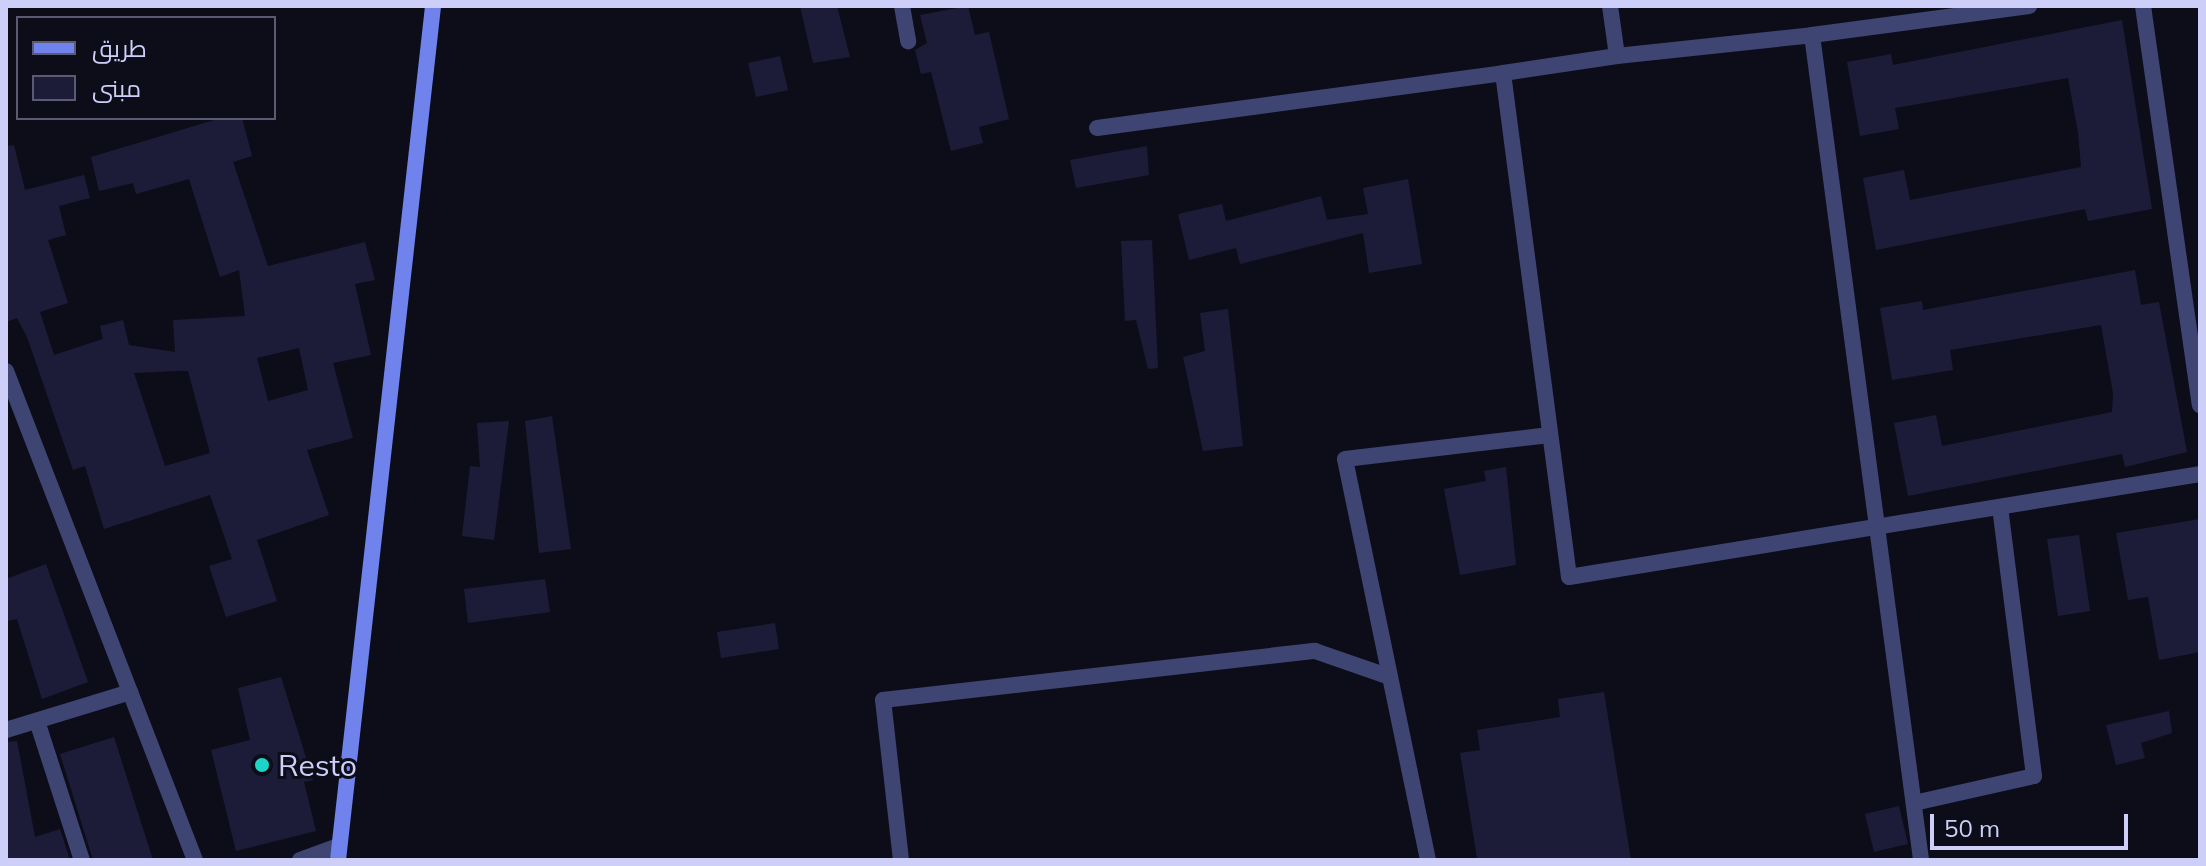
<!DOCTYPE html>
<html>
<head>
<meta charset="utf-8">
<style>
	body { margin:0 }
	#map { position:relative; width:2206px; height:866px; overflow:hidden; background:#0d0d1a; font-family:Mulish,Cairo,sans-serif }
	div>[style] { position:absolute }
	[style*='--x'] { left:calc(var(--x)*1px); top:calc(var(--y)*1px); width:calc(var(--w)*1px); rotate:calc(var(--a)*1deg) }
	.building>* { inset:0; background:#1c1c38 }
	.street>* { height:16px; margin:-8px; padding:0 8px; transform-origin:8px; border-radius:8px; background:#3e4573 }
	.secondary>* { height:16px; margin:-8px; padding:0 8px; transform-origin:8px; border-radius:8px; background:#7082ec }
	.dots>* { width:22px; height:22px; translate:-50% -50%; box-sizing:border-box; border:4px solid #0d0d1a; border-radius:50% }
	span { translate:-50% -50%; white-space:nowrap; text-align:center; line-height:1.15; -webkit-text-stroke:6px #0d0d1a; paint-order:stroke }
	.poi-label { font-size:30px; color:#cdcff8 }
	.left { translate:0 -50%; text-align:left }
	.frame { position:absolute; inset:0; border:8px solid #cdcff8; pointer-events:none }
	.legend { position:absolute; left:16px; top:16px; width:260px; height:104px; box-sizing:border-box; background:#0d0d1a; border:2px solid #5a5b73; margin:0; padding:10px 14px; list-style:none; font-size:24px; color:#cdcff8 }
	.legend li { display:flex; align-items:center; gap:16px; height:40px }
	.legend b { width:40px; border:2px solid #5a5b73 }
	.scale { position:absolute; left:1930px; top:814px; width:198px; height:36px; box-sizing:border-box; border:4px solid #cdcff8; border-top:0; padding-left:10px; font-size:24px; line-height:28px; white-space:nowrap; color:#cdcff8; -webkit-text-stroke:6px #0d0d1a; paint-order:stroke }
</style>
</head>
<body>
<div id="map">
	<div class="building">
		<div style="clip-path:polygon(800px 6px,837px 6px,850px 57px,813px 63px)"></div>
		<div style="clip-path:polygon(968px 6px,975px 35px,989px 32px,1009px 119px,979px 127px,983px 143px,951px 151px,931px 72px,921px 74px,915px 50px,927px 43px,920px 15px)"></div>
		<div style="clip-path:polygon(2122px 20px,2152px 209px,2088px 221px,2085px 209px,1876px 250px,1863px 178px,1904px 170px,1910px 200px,2081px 167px,2078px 132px,2068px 78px,1895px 108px,1899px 129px,1860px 136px,1847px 62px,1891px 54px,1893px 65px)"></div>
		<div style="clip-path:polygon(780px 56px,788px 90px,756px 97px,748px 63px)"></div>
		<div style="clip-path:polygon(evenodd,221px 118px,242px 118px,252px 156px,233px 162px,268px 266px,365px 242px,375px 280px,355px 284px,371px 355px,333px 363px,353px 438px,307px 450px,329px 515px,257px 540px,277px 601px,226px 617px,209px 566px,232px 559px,210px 495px,104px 529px,85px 466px,73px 470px,27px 337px,17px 318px,6px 322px,6px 146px,14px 145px,25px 190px,84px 175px,90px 198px,59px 206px,66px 235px,48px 240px,68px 303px,40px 312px,54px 355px,103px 339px,100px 326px,123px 320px,129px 345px,175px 352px,173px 320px,245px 316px,239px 270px,220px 277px,189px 179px,136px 194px,133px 183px,99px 191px,91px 157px,221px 118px,299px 348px,308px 390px,268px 401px,257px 358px,299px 348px,221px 118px,176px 371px,188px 371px,210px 453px,165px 466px,134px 373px,176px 371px)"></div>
		<div style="clip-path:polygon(1147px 146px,1149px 175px,1076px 188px,1070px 160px)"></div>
		<div style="clip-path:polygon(1408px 179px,1422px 264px,1369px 273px,1363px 233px,1240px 264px,1236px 248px,1189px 260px,1178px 214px,1222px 204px,1226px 221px,1321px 196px,1327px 220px,1368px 214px,1363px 188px)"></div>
		<div style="clip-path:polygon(1152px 240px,1158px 368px,1148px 369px,1136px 320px,1125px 321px,1121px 241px)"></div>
		<div style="clip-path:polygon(2135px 270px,2141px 305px,2159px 302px,2187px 452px,2125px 467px,2122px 454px,1908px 496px,1894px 423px,1936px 415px,1942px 446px,2112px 412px,2113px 393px,2101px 325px,1950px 350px,1953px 370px,1892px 380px,1880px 308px,1922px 301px,1923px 310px)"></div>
		<div style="clip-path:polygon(1228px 309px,1243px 446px,1203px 451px,1183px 357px,1205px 351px,1200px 313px)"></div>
		<div style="clip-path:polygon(552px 416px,571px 549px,539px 553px,525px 421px)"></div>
		<div style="clip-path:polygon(509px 421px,494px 540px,462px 536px,470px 466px,480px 467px,477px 423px)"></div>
		<div style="clip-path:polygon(1506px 467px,1516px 565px,1460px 575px,1444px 489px,1486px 481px,1484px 471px)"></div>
		<div style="clip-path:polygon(2200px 519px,2200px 652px,2159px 660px,2148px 597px,2128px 600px,2116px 533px)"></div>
		<div style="clip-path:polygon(2079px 535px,2090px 611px,2058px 616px,2047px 539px)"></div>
		<div style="clip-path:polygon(46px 564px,88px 682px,42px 699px,17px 619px,6px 621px,6px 579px)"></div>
		<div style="clip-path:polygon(545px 579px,550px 612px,468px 623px,464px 589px)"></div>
		<div style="clip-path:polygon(775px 623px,779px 649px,721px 658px,717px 632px)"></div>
		<div style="clip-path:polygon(281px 677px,313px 780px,304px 782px,316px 831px,236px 851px,211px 750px,250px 740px,238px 688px)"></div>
		<div style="clip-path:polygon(1604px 692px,1631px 860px,1477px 858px,1460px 753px,1480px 750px,1477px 730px,1560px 717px,1558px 699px)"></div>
		<div style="clip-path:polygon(2169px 711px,2172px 733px,2141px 743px,2145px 758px,2116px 765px,2106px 725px)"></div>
		<div style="clip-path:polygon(114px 737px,153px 860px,93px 860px,60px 754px)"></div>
		<div style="clip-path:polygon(17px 741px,35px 837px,60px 829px,70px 860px,6px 860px,6px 742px)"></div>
		<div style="clip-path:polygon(1899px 806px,1908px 844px,1874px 852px,1865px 814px)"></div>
	</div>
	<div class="street">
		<div style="--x:902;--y:6;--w:36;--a:80"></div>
		<div style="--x:1610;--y:6;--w:50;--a:82"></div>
		<div style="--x:1617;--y:56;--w:196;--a:-6.1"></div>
		<div style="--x:1812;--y:35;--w:832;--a:82.47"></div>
		<div style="--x:2143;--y:6;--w:403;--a:81.9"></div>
		<div style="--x:1812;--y:35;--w:219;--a:-7.6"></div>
		<div style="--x:1617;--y:56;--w:115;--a:171.5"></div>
		<div style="--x:1503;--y:73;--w:508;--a:82.54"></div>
		<div style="--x:1569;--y:577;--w:639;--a:-9.27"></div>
		<div style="--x:1097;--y:128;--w:410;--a:-7.7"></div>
		<div style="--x:6;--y:371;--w:524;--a:68.87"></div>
		<div style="--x:37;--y:721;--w:146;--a:72.1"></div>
		<div style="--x:6;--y:730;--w:130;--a:-17"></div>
		<div style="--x:1914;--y:803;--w:123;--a:-12.7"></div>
		<div style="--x:2034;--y:776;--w:271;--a:-97.2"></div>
		<div style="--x:300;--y:860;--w:40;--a:-20.2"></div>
		<div style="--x:901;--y:860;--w:161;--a:-96.4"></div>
		<div style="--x:883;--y:700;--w:435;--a:-6.5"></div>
		<div style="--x:1315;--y:651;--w:79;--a:19.1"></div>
		<div style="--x:1428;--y:860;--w:409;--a:-101.7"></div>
		<div style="--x:1345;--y:459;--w:206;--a:-6.7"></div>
	</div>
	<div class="secondary">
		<div style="--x:338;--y:860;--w:859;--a:-83.65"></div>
	</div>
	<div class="dots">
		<div style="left:262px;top:765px;background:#1cd5c7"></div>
	</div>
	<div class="poi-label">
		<span class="left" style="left:278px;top:765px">Resto</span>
	</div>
	<div class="frame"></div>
	<ul class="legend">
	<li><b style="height:10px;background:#7082ec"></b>طريق</li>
	<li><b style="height:22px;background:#1c1c38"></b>مبنى</li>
	</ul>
	<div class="scale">50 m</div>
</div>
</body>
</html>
